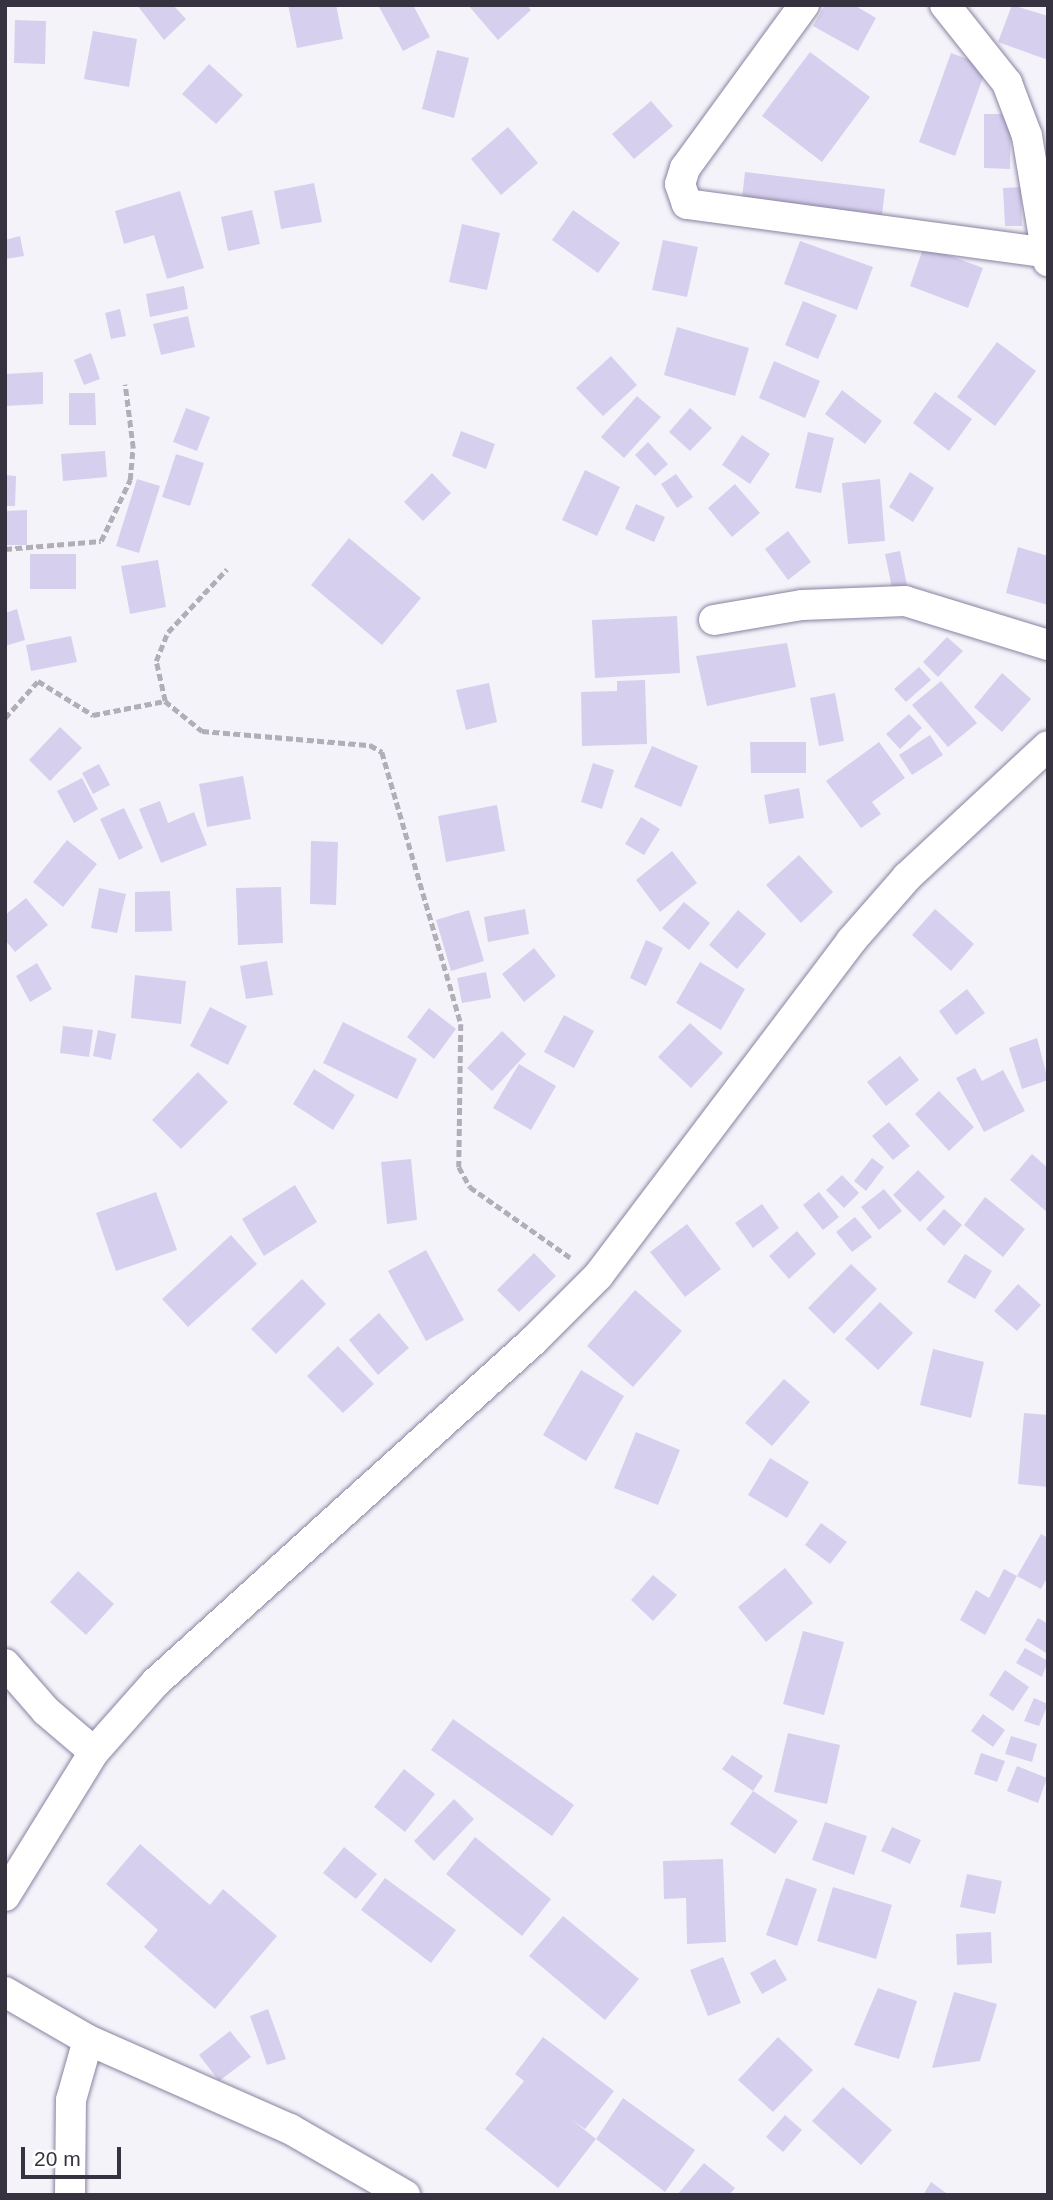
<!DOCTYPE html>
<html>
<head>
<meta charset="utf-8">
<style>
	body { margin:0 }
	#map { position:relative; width:1053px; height:2200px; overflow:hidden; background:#f5f3fa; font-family:Arial,sans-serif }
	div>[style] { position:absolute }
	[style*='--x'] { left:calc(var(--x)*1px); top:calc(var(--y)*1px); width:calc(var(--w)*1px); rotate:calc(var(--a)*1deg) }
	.building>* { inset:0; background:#d7cfee }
	.path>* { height:4.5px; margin-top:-2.25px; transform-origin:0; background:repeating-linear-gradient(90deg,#b1aeb8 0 7px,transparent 0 10.5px) }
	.roads { filter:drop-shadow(0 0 2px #8a82a1) drop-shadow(0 0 2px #8a82a1) }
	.street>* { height:30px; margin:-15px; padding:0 15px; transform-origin:15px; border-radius:15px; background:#fff }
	span { translate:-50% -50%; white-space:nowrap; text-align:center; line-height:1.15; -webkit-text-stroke:6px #fff; paint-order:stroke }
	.frame { position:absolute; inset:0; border:7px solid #363240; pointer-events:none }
	.scale { position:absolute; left:21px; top:2147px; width:100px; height:32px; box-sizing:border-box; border:4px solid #363240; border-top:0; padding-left:9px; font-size:21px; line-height:24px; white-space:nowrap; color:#363240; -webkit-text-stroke:5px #fff; paint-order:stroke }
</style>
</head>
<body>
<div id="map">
	<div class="building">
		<div style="clip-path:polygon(137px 5px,173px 5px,186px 19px,164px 40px)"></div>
		<div style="clip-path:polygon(288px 5px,336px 5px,343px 39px,297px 48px)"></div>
		<div style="clip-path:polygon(378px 5px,413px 5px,430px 37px,403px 51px)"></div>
		<div style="clip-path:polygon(468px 5px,527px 5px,531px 10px,498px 40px)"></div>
		<div style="clip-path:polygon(825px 5px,854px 5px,876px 18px,858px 51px,813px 26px)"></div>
		<div style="clip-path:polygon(1012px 5px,1048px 16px,1048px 60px,998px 42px)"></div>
		<div style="clip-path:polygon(15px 20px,46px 21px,45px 64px,14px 63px)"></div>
		<div style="clip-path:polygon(93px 31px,137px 39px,129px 87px,84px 79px)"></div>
		<div style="clip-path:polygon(437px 50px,469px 58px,454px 118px,422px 109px)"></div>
		<div style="clip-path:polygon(810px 52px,870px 97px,822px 162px,762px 116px)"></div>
		<div style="clip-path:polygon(951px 53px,987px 66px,955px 156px,919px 142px)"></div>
		<div style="clip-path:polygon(209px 64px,243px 95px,216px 124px,182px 94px)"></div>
		<div style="clip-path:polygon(651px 101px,673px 126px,634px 159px,612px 134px)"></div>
		<div style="clip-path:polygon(984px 114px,1011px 114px,1010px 169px,984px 168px)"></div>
		<div style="clip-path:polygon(508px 127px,538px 163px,501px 195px,471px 159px)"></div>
		<div style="clip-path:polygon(745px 172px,885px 189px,881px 224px,741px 207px)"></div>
		<div style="clip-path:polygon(314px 183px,322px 222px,281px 229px,274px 191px)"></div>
		<div style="clip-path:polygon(1021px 187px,1022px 226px,1005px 226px,1003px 188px)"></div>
		<div style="clip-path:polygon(180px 191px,204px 268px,167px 279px,154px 235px,124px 244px,115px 211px)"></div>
		<div style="clip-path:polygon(252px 210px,260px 244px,228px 251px,221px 217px)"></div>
		<div style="clip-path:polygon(573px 210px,620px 243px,598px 273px,552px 240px)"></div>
		<div style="clip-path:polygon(462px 224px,500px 233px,487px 290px,449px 282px)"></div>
		<div style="clip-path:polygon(20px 236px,24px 256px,6px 259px,5px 240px)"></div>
		<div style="clip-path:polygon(663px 240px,698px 247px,687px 297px,652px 290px)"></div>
		<div style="clip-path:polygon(800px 241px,873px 267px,857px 310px,784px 284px)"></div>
		<div style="clip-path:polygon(924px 246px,983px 268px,968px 308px,910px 286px)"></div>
		<div style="clip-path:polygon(184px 286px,188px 309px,150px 317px,146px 294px)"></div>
		<div style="clip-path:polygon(803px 301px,837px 315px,818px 359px,785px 345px)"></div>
		<div style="clip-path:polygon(120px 309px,126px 336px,111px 339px,105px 313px)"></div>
		<div style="clip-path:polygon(188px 316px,195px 347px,161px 355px,153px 324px)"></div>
		<div style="clip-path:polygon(677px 327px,749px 348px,735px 396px,664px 375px)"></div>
		<div style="clip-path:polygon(997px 342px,1036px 371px,995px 426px,957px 397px)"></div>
		<div style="clip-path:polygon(91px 353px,100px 379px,84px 385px,74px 360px)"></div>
		<div style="clip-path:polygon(611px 356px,637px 385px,603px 416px,576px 388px)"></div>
		<div style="clip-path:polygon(774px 361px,820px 381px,805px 418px,759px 398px)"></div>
		<div style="clip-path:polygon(43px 372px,43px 404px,5px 406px,5px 374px)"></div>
		<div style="clip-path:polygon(842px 390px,882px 421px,865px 444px,825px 414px)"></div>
		<div style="clip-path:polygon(935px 392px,972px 419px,949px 451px,913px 423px)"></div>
		<div style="clip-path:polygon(69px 393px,95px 393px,96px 425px,69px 425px)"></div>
		<div style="clip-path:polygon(637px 396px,661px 417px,624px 458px,601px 437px)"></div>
		<div style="clip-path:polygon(186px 408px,210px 417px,197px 451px,173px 442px)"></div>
		<div style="clip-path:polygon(690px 408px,712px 428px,690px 451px,669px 432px)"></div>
		<div style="clip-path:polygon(461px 431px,495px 444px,486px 469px,452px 456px)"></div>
		<div style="clip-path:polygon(808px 432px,834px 438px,821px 493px,795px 488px)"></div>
		<div style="clip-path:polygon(742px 435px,770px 454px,750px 484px,722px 465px)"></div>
		<div style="clip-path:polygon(648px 442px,668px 464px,655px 476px,635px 455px)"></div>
		<div style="clip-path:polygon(105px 451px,107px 477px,63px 481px,61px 454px)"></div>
		<div style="clip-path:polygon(176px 454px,204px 463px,190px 506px,162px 497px)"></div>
		<div style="clip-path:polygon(585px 470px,620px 487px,597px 536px,562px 520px)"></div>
		<div style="clip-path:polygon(910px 472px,934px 488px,913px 522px,889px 507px)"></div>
		<div style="clip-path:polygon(432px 473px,451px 493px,423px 521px,404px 502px)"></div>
		<div style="clip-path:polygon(676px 474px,693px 497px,677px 508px,661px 484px)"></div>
		<div style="clip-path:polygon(5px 475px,16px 476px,15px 506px,5px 506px)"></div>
		<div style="clip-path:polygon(137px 479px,160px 486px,139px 553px,116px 546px)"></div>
		<div style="clip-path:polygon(880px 479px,885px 541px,848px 544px,842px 483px)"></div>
		<div style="clip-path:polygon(735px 484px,760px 513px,732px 537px,708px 508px)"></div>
		<div style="clip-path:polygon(636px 504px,665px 517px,654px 542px,625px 529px)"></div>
		<div style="clip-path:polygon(27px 510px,27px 545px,5px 545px,5px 511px)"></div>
		<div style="clip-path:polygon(788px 531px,811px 562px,788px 580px,765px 549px)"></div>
		<div style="clip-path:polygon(349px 538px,421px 598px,382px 645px,311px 585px)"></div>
		<div style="clip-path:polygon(1018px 547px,1048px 556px,1048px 605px,1006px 593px)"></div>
		<div style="clip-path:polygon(900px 551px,907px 585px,892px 588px,885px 554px)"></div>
		<div style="clip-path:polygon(30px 554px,76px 554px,76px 589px,30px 589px)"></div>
		<div style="clip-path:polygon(158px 560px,166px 607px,130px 614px,121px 566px)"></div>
		<div style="clip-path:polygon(17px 609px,25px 640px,5px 646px,5px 613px)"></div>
		<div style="clip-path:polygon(677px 616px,680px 673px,595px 678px,592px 620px)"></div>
		<div style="clip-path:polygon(71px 636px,77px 662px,31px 671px,26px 645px)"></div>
		<div style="clip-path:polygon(947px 637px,963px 651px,938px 677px,923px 662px)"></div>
		<div style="clip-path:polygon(787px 643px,796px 687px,707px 706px,696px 656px)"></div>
		<div style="clip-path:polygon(919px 667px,931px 680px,906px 702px,894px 689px)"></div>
		<div style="clip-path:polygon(1002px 673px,1031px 699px,1002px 732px,974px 707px)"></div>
		<div style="clip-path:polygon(645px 680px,647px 744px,582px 746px,581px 692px,617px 691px,617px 681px)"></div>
		<div style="clip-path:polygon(941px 681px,977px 723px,948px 747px,912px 705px)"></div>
		<div style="clip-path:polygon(489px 683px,497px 722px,466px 730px,456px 690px)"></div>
		<div style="clip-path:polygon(835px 693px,844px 741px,819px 746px,810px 698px)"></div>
		<div style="clip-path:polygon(909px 714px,922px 728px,900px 749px,886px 734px)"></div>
		<div style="clip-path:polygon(60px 727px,82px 748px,50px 781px,29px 760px)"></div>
		<div style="clip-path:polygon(930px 735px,943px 755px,912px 775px,899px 755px)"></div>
		<div style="clip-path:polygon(750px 742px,806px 742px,806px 773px,751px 773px)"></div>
		<div style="clip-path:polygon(879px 742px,905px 778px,872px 802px,881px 814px,861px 828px,826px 781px)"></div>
		<div style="clip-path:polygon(652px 746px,698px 766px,681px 807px,634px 787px)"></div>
		<div style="clip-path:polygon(593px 763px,614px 770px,602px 809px,581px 802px)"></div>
		<div style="clip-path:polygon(99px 764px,110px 785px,93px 794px,82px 773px)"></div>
		<div style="clip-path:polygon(243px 776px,251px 819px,207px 827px,199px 784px)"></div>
		<div style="clip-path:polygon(82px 778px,98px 809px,74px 823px,57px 791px)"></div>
		<div style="clip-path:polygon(799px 788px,804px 818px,769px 824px,764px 795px)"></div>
		<div style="clip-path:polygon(160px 801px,168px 823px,194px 812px,207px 845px,161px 863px,139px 809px)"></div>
		<div style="clip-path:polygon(497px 805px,505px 851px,446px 862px,438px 816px)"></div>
		<div style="clip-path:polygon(124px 808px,143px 848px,119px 860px,100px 819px)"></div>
		<div style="clip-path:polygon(641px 817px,660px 829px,644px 855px,625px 844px)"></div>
		<div style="clip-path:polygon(67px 840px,97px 864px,63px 907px,33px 882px)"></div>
		<div style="clip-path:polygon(311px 841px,338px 842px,336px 905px,310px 904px)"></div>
		<div style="clip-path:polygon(672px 851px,697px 883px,660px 912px,636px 880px)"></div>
		<div style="clip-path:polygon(799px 855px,833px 892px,801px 923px,766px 885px)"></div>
		<div style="clip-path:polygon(281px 887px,283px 943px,238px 945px,236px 888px)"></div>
		<div style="clip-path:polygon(99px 888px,126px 894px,117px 933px,91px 928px)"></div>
		<div style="clip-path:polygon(170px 891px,172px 931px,135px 932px,135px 892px)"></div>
		<div style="clip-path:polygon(26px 898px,48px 925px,15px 952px,5px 940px,5px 915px)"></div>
		<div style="clip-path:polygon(684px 902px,710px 923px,689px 950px,662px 928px)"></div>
		<div style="clip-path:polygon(525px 909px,529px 934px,488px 942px,484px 917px)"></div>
		<div style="clip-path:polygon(935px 909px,974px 944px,951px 971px,912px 935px)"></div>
		<div style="clip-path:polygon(469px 910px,484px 961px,451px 971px,436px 920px)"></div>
		<div style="clip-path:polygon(738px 910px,766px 934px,737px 969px,709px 945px)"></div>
		<div style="clip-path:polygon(646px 940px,663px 948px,646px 986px,630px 978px)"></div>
		<div style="clip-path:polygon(534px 948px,556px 976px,524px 1002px,502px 974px)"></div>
		<div style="clip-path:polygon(267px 961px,273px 995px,246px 999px,240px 966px)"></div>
		<div style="clip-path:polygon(700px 962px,745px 989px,721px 1030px,676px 1003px)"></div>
		<div style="clip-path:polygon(37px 963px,52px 989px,30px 1002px,16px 976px)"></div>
		<div style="clip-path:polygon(486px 972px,491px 998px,462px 1003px,457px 978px)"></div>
		<div style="clip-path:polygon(135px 975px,186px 981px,181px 1024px,131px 1018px)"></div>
		<div style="clip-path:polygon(967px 989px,985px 1013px,956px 1035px,939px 1011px)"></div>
		<div style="clip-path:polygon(210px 1007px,247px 1026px,228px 1065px,190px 1046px)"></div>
		<div style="clip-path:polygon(429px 1008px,456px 1029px,434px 1059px,407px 1037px)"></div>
		<div style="clip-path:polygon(564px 1015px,594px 1031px,574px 1068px,544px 1052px)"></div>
		<div style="clip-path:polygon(343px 1022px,417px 1059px,397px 1099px,323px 1063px)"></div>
		<div style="clip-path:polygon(690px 1023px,723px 1053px,691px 1088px,658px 1057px)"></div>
		<div style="clip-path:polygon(63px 1026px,93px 1030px,89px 1057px,60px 1053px)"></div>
		<div style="clip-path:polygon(98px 1030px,116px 1034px,111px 1060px,93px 1056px)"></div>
		<div style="clip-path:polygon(502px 1031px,526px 1054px,492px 1091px,467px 1068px)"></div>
		<div style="clip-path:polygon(1037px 1038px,1048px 1080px,1022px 1089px,1009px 1048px)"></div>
		<div style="clip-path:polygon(900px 1056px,919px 1080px,886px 1106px,867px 1082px)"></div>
		<div style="clip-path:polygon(519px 1064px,556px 1086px,531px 1130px,493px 1108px)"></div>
		<div style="clip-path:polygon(975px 1068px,982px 1081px,1003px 1070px,1025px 1111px,984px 1132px,956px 1078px)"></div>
		<div style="clip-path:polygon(314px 1069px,355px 1095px,333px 1130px,293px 1104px)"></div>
		<div style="clip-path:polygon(198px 1072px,228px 1102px,181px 1149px,152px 1120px)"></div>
		<div style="clip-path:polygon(939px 1091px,974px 1127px,949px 1151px,915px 1114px)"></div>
		<div style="clip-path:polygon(889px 1122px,910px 1146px,893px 1160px,872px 1136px)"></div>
		<div style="clip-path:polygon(1032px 1154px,1048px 1168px,1048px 1213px,1010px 1180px)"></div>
		<div style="clip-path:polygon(872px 1158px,884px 1167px,866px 1191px,854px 1181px)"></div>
		<div style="clip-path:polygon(411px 1159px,417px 1220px,387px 1224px,381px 1162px)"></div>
		<div style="clip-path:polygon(918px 1170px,945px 1197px,920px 1222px,893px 1195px)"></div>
		<div style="clip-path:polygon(842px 1175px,859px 1193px,844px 1208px,826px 1190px)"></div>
		<div style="clip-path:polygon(295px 1185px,317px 1222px,264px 1256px,242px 1219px)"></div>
		<div style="clip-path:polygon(884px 1189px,902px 1211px,879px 1230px,861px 1207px)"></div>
		<div style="clip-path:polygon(156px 1192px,177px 1250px,116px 1271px,96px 1213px)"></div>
		<div style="clip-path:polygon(819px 1192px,839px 1217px,823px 1230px,803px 1205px)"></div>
		<div style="clip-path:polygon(985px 1197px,1025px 1229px,1003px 1257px,964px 1225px)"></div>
		<div style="clip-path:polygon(762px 1204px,779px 1228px,753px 1248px,735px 1223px)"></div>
		<div style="clip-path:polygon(944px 1209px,962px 1225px,944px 1246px,926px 1229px)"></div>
		<div style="clip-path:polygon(855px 1217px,872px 1237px,852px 1252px,836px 1232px)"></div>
		<div style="clip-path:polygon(687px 1224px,721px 1269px,685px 1297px,650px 1252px)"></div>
		<div style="clip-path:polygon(797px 1231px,816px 1254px,789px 1279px,769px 1256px)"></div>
		<div style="clip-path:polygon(231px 1235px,257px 1264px,188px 1327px,162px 1299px)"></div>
		<div style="clip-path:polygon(426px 1250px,464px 1320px,426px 1341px,388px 1271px)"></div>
		<div style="clip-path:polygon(534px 1253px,556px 1276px,519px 1312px,497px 1290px)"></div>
		<div style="clip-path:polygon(965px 1254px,992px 1271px,975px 1299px,947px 1282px)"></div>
		<div style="clip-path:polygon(851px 1264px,877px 1289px,834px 1334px,808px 1308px)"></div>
		<div style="clip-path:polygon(302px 1279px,326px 1304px,276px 1354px,251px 1329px)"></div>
		<div style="clip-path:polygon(1018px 1284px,1041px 1305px,1017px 1331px,994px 1311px)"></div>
		<div style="clip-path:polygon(635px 1290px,682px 1331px,633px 1387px,587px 1346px)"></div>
		<div style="clip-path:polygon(880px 1302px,913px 1333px,878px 1370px,845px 1339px)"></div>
		<div style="clip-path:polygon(379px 1313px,409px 1348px,378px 1375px,349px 1340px)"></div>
		<div style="clip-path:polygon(338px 1346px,374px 1384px,343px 1413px,307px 1376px)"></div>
		<div style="clip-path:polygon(933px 1349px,984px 1362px,971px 1418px,920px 1405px)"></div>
		<div style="clip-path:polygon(581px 1370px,624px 1396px,586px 1461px,543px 1435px)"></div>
		<div style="clip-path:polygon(784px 1379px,810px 1402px,772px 1446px,745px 1423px)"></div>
		<div style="clip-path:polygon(1024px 1413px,1048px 1415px,1048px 1487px,1018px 1484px)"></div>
		<div style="clip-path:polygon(636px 1432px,680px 1450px,658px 1505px,614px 1488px)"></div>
		<div style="clip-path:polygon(770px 1458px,809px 1482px,787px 1518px,748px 1495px)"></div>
		<div style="clip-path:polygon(821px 1523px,847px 1542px,830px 1564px,805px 1545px)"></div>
		<div style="clip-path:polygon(1041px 1534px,1048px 1538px,1048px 1576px,1041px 1589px,1017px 1576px)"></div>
		<div style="clip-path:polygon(785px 1568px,813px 1603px,766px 1642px,738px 1607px)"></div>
		<div style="clip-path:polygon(1004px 1569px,1017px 1576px,985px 1635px,960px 1620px,976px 1590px,989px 1598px)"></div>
		<div style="clip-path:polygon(78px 1571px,114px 1604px,86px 1635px,50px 1602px)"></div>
		<div style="clip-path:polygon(653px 1575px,677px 1595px,653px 1621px,631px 1600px)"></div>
		<div style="clip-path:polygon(1038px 1618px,1048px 1624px,1048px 1654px,1025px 1640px)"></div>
		<div style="clip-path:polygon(803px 1631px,844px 1642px,824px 1715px,783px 1704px)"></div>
		<div style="clip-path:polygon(1025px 1648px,1048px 1661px,1042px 1677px,1016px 1663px)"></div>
		<div style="clip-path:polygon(1005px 1670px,1029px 1687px,1013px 1711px,989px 1695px)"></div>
		<div style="clip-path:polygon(1034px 1698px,1048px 1704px,1039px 1726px,1024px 1721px)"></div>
		<div style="clip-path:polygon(983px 1714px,1005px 1730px,993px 1747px,971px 1731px)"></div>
		<div style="clip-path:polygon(453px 1719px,574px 1805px,552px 1836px,431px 1750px)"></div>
		<div style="clip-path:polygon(788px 1733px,840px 1745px,827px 1804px,774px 1792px)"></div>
		<div style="clip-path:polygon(1011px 1736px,1037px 1744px,1032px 1762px,1005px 1754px)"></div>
		<div style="clip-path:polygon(981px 1753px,1005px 1761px,997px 1782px,974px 1774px)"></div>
		<div style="clip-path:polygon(732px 1755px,763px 1776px,753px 1791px,722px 1769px)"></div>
		<div style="clip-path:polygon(1017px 1766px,1047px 1778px,1038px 1803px,1007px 1791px)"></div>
		<div style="clip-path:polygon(404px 1769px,435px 1794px,405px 1832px,374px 1807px)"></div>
		<div style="clip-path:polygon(753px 1791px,798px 1821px,775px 1854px,730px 1824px)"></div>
		<div style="clip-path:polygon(454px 1799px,474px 1819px,434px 1861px,414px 1841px)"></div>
		<div style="clip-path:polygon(825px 1822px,867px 1836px,854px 1875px,812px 1860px)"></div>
		<div style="clip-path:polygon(892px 1827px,921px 1840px,910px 1864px,881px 1851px)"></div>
		<div style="clip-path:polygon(475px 1837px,551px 1899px,522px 1936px,446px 1874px)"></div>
		<div style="clip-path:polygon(140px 1844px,210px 1905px,223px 1889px,277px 1936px,215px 2009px,144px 1947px,158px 1930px,106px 1884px)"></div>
		<div style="clip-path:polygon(344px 1847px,377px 1874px,356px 1899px,323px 1873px)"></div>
		<div style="clip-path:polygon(723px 1859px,726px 1942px,687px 1944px,686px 1898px,664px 1899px,663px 1861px)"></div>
		<div style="clip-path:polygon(967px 1874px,1002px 1881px,995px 1914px,960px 1907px)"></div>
		<div style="clip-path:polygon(385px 1878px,456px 1930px,431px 1963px,361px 1910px)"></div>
		<div style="clip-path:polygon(786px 1878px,817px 1889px,797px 1946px,766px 1935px)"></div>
		<div style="clip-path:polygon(833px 1887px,892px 1905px,876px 1959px,817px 1941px)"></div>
		<div style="clip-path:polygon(563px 1916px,639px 1979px,605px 2020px,529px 1956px)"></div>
		<div style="clip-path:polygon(991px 1932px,992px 1963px,957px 1965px,956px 1934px)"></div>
		<div style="clip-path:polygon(723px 1957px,741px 2003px,708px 2016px,690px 1970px)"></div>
		<div style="clip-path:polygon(775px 1959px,787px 1980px,762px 1994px,750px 1973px)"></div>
		<div style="clip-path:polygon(878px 1988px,917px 2001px,899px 2059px,854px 2045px)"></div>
		<div style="clip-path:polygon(954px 1992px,997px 2004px,980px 2061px,932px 2068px)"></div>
		<div style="clip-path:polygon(268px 2009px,286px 2059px,267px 2065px,250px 2016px)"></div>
		<div style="clip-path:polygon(230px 2031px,251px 2057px,219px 2081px,199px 2055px)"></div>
		<div style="clip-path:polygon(543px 2037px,614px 2091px,585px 2129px,571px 2119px,596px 2139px,623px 2098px,695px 2150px,665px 2192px,596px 2139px,558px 2188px,485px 2129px,524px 2081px,515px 2074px)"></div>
		<div style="clip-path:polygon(778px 2037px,813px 2070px,773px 2112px,738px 2080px)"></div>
		<div style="clip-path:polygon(843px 2087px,892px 2130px,861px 2165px,812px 2121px)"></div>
		<div style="clip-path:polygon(785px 2115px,802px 2130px,783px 2152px,766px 2137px)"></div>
		<div style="clip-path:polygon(704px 2163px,735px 2188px,729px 2195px,677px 2195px)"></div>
		<div style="clip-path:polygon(931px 2182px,949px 2195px,923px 2195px)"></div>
	</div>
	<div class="path">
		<div style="--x:5;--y:549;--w:96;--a:-4.8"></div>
		<div style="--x:101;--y:541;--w:68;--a:-64.6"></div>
		<div style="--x:130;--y:480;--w:32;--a:-85"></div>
		<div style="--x:133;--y:448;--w:64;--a:-97.2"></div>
		<div style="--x:165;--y:701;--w:48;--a:39"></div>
		<div style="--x:202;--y:731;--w:169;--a:4.8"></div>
		<div style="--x:370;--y:745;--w:14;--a:30"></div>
		<div style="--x:382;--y:752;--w:283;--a:73.8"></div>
		<div style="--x:461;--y:1024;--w:143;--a:90.8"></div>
		<div style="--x:459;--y:1167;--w:23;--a:61"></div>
		<div style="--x:470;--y:1187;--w:123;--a:35.1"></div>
		<div style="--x:5;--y:718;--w:50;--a:-48.3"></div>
		<div style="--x:38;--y:681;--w:65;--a:31.7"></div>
		<div style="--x:93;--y:715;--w:73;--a:-11"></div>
		<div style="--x:165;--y:701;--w:41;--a:-102.7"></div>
		<div style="--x:156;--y:661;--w:31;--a:-68"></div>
		<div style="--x:168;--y:632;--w:86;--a:-46.9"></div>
	</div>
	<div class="roads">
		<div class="street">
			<div style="--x:804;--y:5;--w:202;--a:126.1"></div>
			<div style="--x:685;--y:168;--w:17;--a:107"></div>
			<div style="--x:680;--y:184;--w:21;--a:71"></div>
			<div style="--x:687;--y:204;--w:360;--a:7.7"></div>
			<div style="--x:945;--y:5;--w:100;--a:51.5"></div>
			<div style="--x:1007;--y:83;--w:57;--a:69.3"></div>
			<div style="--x:1027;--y:136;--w:127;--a:80.5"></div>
			<div style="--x:714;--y:620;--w:89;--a:-9.7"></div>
			<div style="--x:802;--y:605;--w:103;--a:-2.2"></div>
			<div style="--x:905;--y:601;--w:150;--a:17.1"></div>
			<div style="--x:5;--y:1664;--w:62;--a:48.9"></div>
			<div style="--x:46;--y:1711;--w:63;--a:40.5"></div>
			<div style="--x:5;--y:1896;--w:169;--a:-58.3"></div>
			<div style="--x:94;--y:1752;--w:94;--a:-48.5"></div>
			<div style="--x:156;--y:1682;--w:508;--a:-42.13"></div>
			<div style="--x:533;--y:1341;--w:92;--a:-45"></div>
			<div style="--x:598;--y:1276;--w:420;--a:-52.9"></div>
			<div style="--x:851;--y:941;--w:85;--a:-48.8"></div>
			<div style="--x:907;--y:877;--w:192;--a:-42.9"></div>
			<div style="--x:5;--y:1992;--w:96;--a:30"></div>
			<div style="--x:88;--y:2040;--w:221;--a:23.8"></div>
			<div style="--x:290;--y:2129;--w:133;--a:29.9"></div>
			<div style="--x:70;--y:2195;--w:95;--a:-89.4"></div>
			<div style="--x:71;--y:2100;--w:62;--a:-74.2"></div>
		</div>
	</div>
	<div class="frame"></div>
	<div class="scale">20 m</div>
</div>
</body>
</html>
